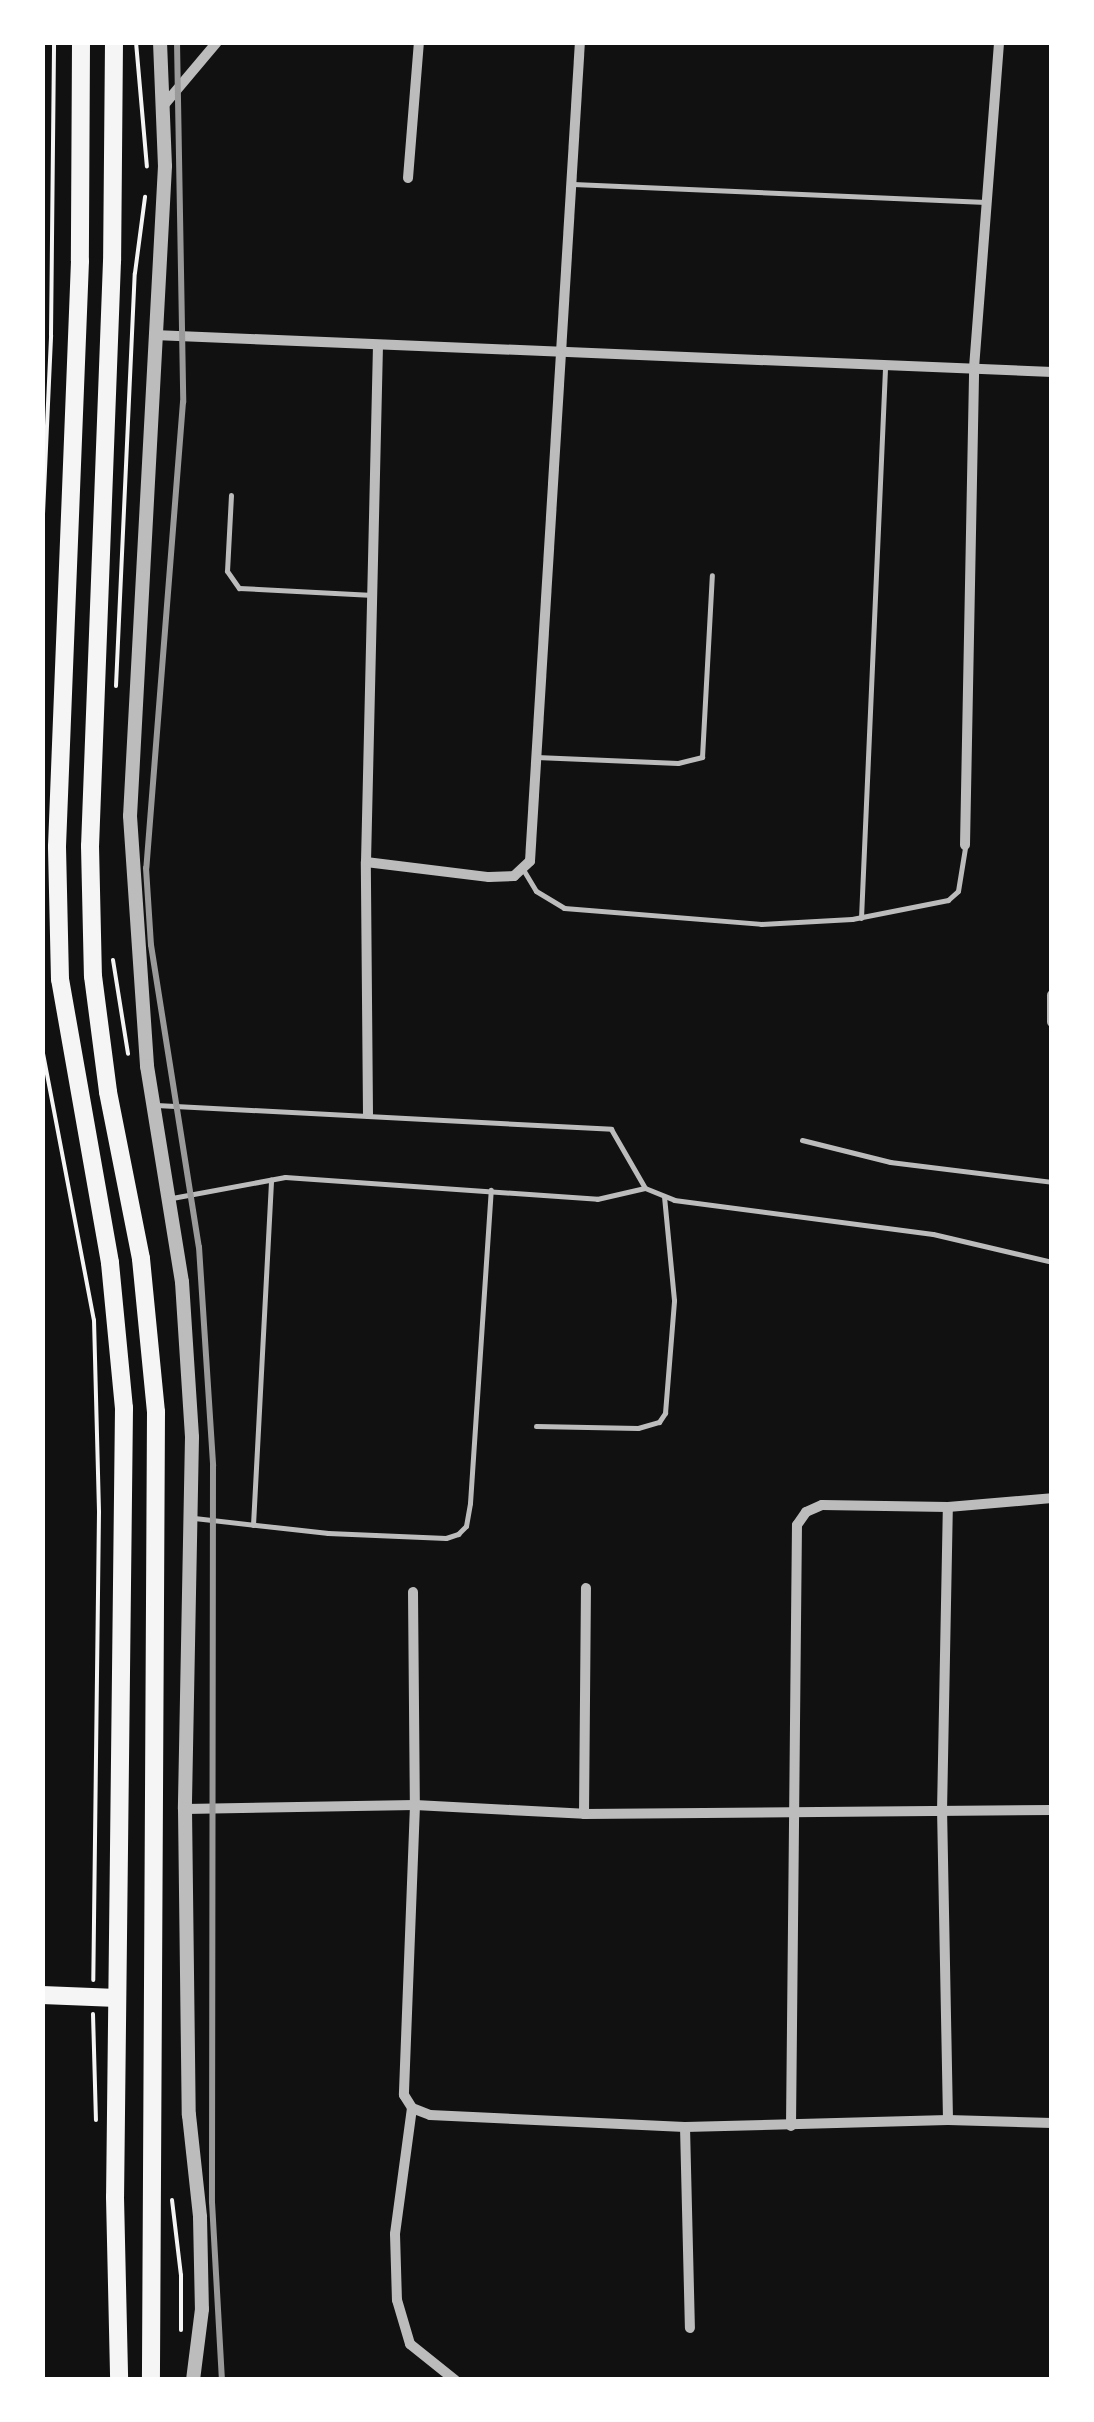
<!DOCTYPE html>
<html>
<head>
<meta charset="utf-8">
<style>
	body { margin:0 }
	#map { position:relative; width:1094px; height:2422px; overflow:hidden; background:#111; font-family:Quicksand,sans-serif }
	div>[style] { position:absolute }
	[style*='--x'] { left:calc(var(--x)*1px); top:calc(var(--y)*1px); width:calc(var(--w)*1px); rotate:calc(var(--a)*1deg) }
	.path>* { height:4px; margin:-2px; padding:0 2px; transform-origin:2px; border-radius:2px; background:#f5f5f5 }
	.service>* { height:5px; margin:-2.5px; padding:0 2.5px; transform-origin:2.5px; border-radius:2.5px; background:#bcbcbc }
	.minor>* { height:10px; margin:-5px; padding:0 5px; transform-origin:5px; border-radius:5px; background:#bcbcbc }
	.tertiary>* { height:14px; margin:-7px; padding:0 7px; transform-origin:7px; border-radius:7px; background:#bcbcbc }
	.primary>* { height:18px; margin:-9px; padding:0 9px; transform-origin:9px; border-radius:9px; background:#f5f5f5 }
	.rail>* { height:6px; margin:-3px; padding:0 3px; transform-origin:3px; border-radius:3px; background:#9a9a9a }
	span { translate:-50% -50%; white-space:nowrap; text-align:center; line-height:1.15; -webkit-text-stroke:10px #fff; paint-order:stroke }
	.frame { position:absolute; inset:0; border:45px solid #fff; pointer-events:none }
</style>
</head>
<body>
<div id="map">
	<div class="path">
		<div style="--x:136;--y:42;--w:125;--a:85"></div>
		<div style="--x:42;--y:536;--w:201;--a:-87.4"></div>
		<div style="--x:51;--y:335;--w:293;--a:-89.4"></div>
		<div style="--x:116;--y:686;--w:413;--a:-87.4"></div>
		<div style="--x:135;--y:273;--w:77;--a:-82.5"></div>
		<div style="--x:113;--y:960;--w:95;--a:80.9"></div>
		<div style="--x:42;--y:1048;--w:277;--a:79.2"></div>
		<div style="--x:94;--y:1320;--w:192;--a:88.5"></div>
		<div style="--x:99;--y:1512;--w:468;--a:90.7"></div>
		<div style="--x:93;--y:2014;--w:106;--a:88.4"></div>
		<div style="--x:172;--y:2200;--w:76;--a:83.2"></div>
		<div style="--x:181;--y:2275;--w:55;--a:90"></div>
	</div>
	<div class="service">
		<div style="--x:573;--y:184;--w:413;--a:2.5"></div>
		<div style="--x:231;--y:495;--w:76;--a:93"></div>
		<div style="--x:227;--y:571;--w:21;--a:55"></div>
		<div style="--x:239;--y:588;--w:134;--a:3"></div>
		<div style="--x:536;--y:757;--w:142;--a:2.4"></div>
		<div style="--x:678;--y:763;--w:25;--a:-14"></div>
		<div style="--x:702;--y:757;--w:182;--a:-86.9"></div>
		<div style="--x:524;--y:871;--w:23;--a:59"></div>
		<div style="--x:536;--y:891;--w:33;--a:31"></div>
		<div style="--x:564;--y:908;--w:198;--a:4.6"></div>
		<div style="--x:761;--y:924;--w:91;--a:-3.1"></div>
		<div style="--x:852;--y:919;--w:98;--a:-11.2"></div>
		<div style="--x:948;--y:900;--w:13;--a:-42"></div>
		<div style="--x:958;--y:891;--w:44;--a:-80.8"></div>
		<div style="--x:861;--y:918;--w:551;--a:-87.5"></div>
		<div style="--x:156;--y:1105;--w:456;--a:3"></div>
		<div style="--x:611;--y:1129;--w:68;--a:60"></div>
		<div style="--x:645;--y:1188;--w:31;--a:22"></div>
		<div style="--x:674;--y:1200;--w:261;--a:7.5"></div>
		<div style="--x:933;--y:1234;--w:122;--a:13.2"></div>
		<div style="--x:802;--y:1140;--w:91;--a:14"></div>
		<div style="--x:890;--y:1162;--w:163;--a:7"></div>
		<div style="--x:172;--y:1198;--w:115;--a:-10.5"></div>
		<div style="--x:285;--y:1177;--w:313;--a:4"></div>
		<div style="--x:597;--y:1199;--w:49;--a:-12.9"></div>
		<div style="--x:536;--y:1426;--w:102;--a:1.1"></div>
		<div style="--x:638;--y:1428;--w:22;--a:-16"></div>
		<div style="--x:659;--y:1422;--w:11;--a:-56"></div>
		<div style="--x:665;--y:1413;--w:113;--a:-85.4"></div>
		<div style="--x:674;--y:1300;--w:104;--a:-95.5"></div>
		<div style="--x:194;--y:1518;--w:135;--a:6.4"></div>
		<div style="--x:328;--y:1533;--w:118;--a:2.4"></div>
		<div style="--x:446;--y:1538;--w:13;--a:-18"></div>
		<div style="--x:458;--y:1534;--w:11;--a:-45"></div>
		<div style="--x:466;--y:1526;--w:23;--a:-80"></div>
		<div style="--x:470;--y:1503;--w:314;--a:-86.2"></div>
		<div style="--x:253;--y:1525;--w:346;--a:-87"></div>
	</div>
	<div class="minor">
		<div style="--x:164;--y:105;--w:82;--a:-49.9"></div>
		<div style="--x:408;--y:178;--w:136;--a:-85.4"></div>
		<div style="--x:154;--y:335;--w:899;--a:2.36"></div>
		<div style="--x:965;--y:845;--w:477;--a:-88.9"></div>
		<div style="--x:974;--y:368;--w:327;--a:-85.6"></div>
		<div style="--x:366;--y:862;--w:124;--a:7"></div>
		<div style="--x:489;--y:877;--w:25;--a:-2"></div>
		<div style="--x:514;--y:876;--w:22;--a:-43"></div>
		<div style="--x:530;--y:861;--w:821;--a:-86.51"></div>
		<div style="--x:1052;--y:995;--w:27;--a:90"></div>
		<div style="--x:368;--y:1114;--w:252;--a:-90.5"></div>
		<div style="--x:366;--y:862;--w:517;--a:-88.67"></div>
		<div style="--x:413;--y:1592;--w:213;--a:89.5"></div>
		<div style="--x:415;--y:1805;--w:169;--a:3"></div>
		<div style="--x:584;--y:1814;--w:468;--a:-0.5"></div>
		<div style="--x:185;--y:1809;--w:230;--a:-1"></div>
		<div style="--x:415;--y:1805;--w:290;--a:92.2"></div>
		<div style="--x:404;--y:2095;--w:15;--a:58"></div>
		<div style="--x:412;--y:2108;--w:19;--a:21"></div>
		<div style="--x:430;--y:2115;--w:255;--a:2.7"></div>
		<div style="--x:685;--y:2127;--w:263;--a:-1.5"></div>
		<div style="--x:948;--y:2120;--w:104;--a:1.7"></div>
		<div style="--x:584;--y:1814;--w:226;--a:-89.5"></div>
		<div style="--x:412;--y:2108;--w:127;--a:97.7"></div>
		<div style="--x:395;--y:2234;--w:66;--a:88.3"></div>
		<div style="--x:397;--y:2300;--w:46;--a:73.5"></div>
		<div style="--x:410;--y:2344;--w:58;--a:38.7"></div>
		<div style="--x:948;--y:2120;--w:308;--a:-91.1"></div>
		<div style="--x:942;--y:1812;--w:305;--a:-88.9"></div>
		<div style="--x:791;--y:2126;--w:601;--a:-89.43"></div>
		<div style="--x:797;--y:1525;--w:16;--a:-55"></div>
		<div style="--x:806;--y:1512;--w:17;--a:-24"></div>
		<div style="--x:822;--y:1505;--w:126;--a:0.9"></div>
		<div style="--x:948;--y:1507;--w:104;--a:-4.9"></div>
		<div style="--x:685;--y:2127;--w:201;--a:88.6"></div>
	</div>
	<div class="tertiary">
		<div style="--x:160;--y:42;--w:124;--a:87.7"></div>
		<div style="--x:165;--y:166;--w:651;--a:93.08"></div>
		<div style="--x:130;--y:816;--w:251;--a:86.1"></div>
		<div style="--x:147;--y:1066;--w:219;--a:80.8"></div>
		<div style="--x:182;--y:1282;--w:155;--a:86.3"></div>
		<div style="--x:192;--y:1437;--w:372;--a:91.1"></div>
		<div style="--x:185;--y:1809;--w:306;--a:89.3"></div>
		<div style="--x:189;--y:2115;--w:103;--a:83.8"></div>
		<div style="--x:200;--y:2217;--w:92;--a:88.8"></div>
		<div style="--x:202;--y:2309;--w:72;--a:97.2"></div>
	</div>
	<div class="primary">
		<div style="--x:81;--y:42;--w:219;--a:90.3"></div>
		<div style="--x:80;--y:261;--w:586;--a:92.25"></div>
		<div style="--x:57;--y:847;--w:132;--a:88.7"></div>
		<div style="--x:60;--y:979;--w:288;--a:80"></div>
		<div style="--x:110;--y:1263;--w:146;--a:84.5"></div>
		<div style="--x:124;--y:1408;--w:789;--a:90.65"></div>
		<div style="--x:115;--y:2197;--w:183;--a:88.7"></div>
		<div style="--x:114;--y:42;--w:219;--a:90.5"></div>
		<div style="--x:112;--y:261;--w:585;--a:92.15"></div>
		<div style="--x:90;--y:846;--w:130;--a:88.7"></div>
		<div style="--x:93;--y:976;--w:117;--a:82.6"></div>
		<div style="--x:108;--y:1092;--w:170;--a:78.8"></div>
		<div style="--x:141;--y:1259;--w:154;--a:84.4"></div>
		<div style="--x:156;--y:1412;--w:968;--a:90.3"></div>
		<div style="--x:42;--y:1995;--w:75;--a:2.3"></div>
	</div>
	<div class="rail">
		<div style="--x:177;--y:42;--w:360;--a:89"></div>
		<div style="--x:183;--y:402;--w:467;--a:94.5"></div>
		<div style="--x:146;--y:868;--w:77;--a:86.3"></div>
		<div style="--x:151;--y:945;--w:306;--a:81"></div>
		<div style="--x:199;--y:1247;--w:219;--a:86.3"></div>
		<div style="--x:213;--y:1466;--w:736;--a:90.08"></div>
		<div style="--x:212;--y:2202;--w:178;--a:86.8"></div>
	</div>
	<div class="frame"></div>
</div>
</body>
</html>
